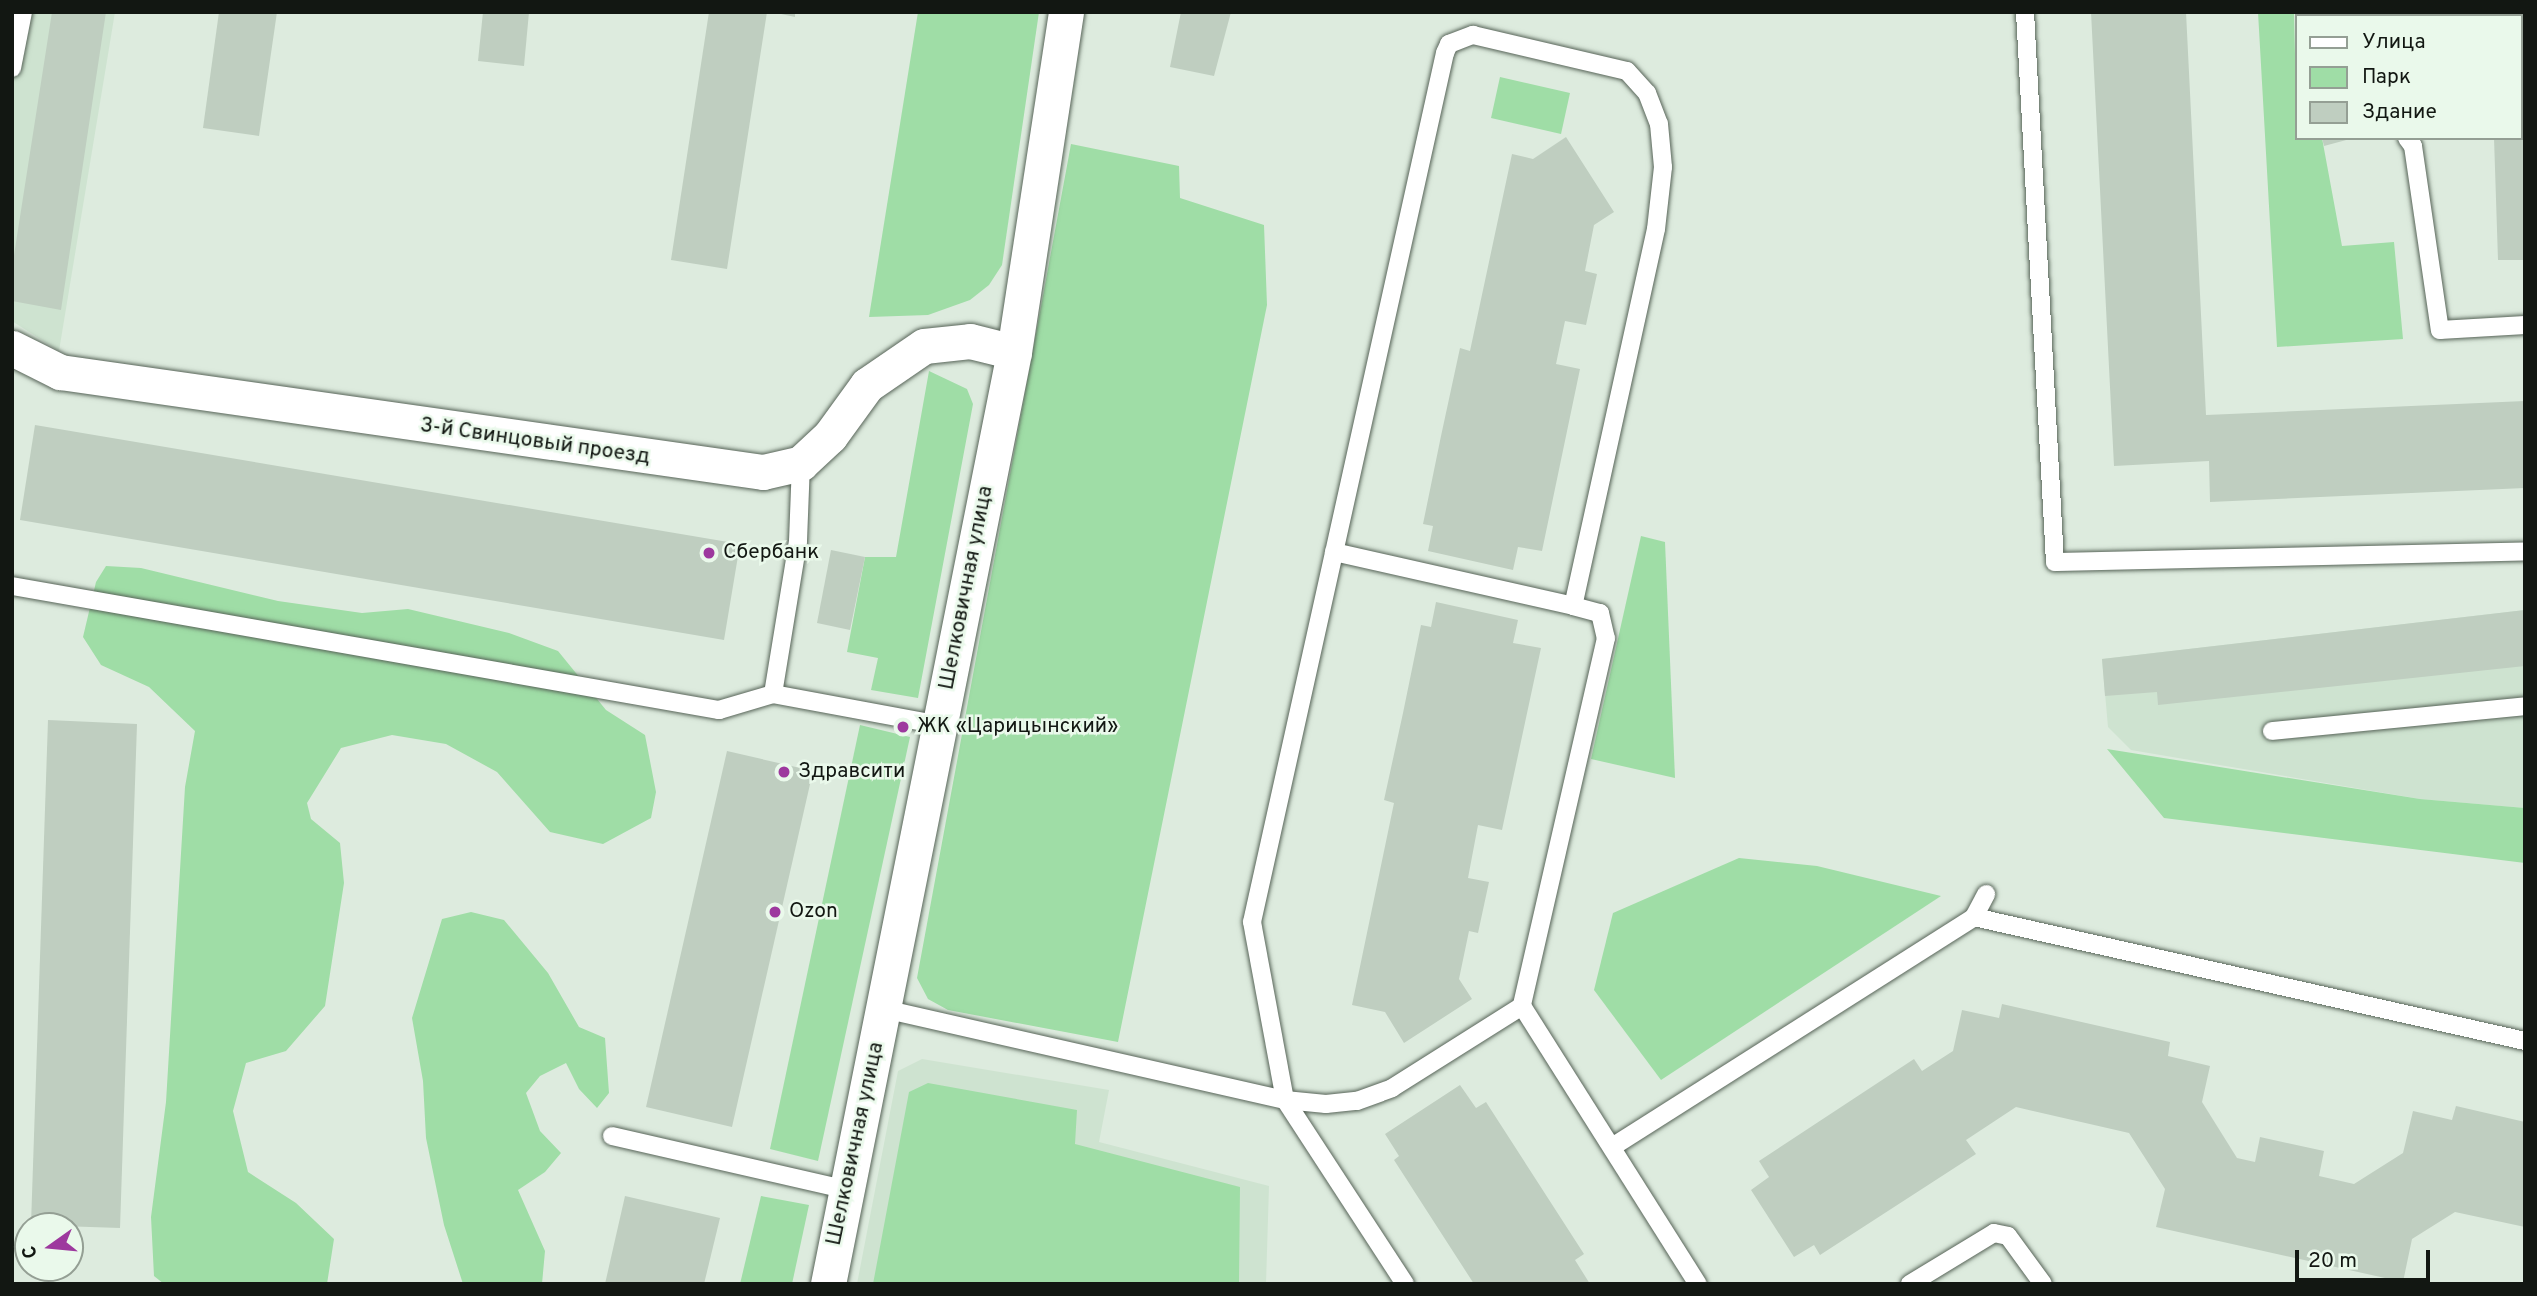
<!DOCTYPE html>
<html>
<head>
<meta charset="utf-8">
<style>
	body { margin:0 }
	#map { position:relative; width:2537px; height:1296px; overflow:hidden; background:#ddebde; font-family:Overpass,sans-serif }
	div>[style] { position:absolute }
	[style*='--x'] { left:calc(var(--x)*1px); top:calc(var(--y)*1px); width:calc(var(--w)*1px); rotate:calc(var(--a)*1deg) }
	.built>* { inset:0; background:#cee3d0 }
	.green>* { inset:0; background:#9fdda6 }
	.building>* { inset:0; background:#bfcec0 }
	.roads { filter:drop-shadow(0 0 2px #576458) drop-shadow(0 0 2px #576458) }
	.service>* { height:18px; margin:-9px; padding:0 9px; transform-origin:9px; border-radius:9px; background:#fff }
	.minor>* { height:35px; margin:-17.5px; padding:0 17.5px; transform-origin:17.5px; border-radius:17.5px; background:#fff }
	.dots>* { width:19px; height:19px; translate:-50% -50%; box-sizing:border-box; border:4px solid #eaf9eb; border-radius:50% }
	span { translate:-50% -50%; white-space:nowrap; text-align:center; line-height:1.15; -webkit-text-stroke:5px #eaf9eb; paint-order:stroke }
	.street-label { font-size:21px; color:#121712 }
	.poi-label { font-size:21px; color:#121712 }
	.left { translate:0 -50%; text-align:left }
	.frame { position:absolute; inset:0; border:14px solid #121712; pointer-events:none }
	.legend { position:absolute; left:2295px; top:14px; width:228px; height:126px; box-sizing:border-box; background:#eaf9eb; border:2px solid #949f94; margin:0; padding:9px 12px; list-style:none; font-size:21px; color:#121712 }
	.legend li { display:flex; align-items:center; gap:14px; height:35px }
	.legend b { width:35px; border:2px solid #949f94 }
	.north { position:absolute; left:14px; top:1212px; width:70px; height:70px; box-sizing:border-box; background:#eaf9eb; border:2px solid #949f94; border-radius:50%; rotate:255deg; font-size:19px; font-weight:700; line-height:28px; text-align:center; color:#121712 }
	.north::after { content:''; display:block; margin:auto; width:24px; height:32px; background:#9d399e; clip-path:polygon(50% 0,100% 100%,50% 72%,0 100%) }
	.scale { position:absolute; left:2295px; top:1250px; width:135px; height:32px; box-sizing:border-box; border:4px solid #121712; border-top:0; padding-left:9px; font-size:21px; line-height:24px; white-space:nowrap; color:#121712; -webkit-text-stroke:5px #eaf9eb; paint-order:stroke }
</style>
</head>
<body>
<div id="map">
	<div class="built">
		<div style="clip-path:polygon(12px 12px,115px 12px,59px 351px,12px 321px)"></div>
		<div style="clip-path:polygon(2525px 610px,2525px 808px,2420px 799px,2131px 750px,2108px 727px,2102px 659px)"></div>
		<div style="clip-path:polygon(922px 1059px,1109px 1090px,1099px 1142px,1269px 1186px,1266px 1284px,857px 1284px,898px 1071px)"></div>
	</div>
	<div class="green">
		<div style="clip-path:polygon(918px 12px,1039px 12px,1002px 265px,989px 285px,970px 300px,928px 315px,869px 317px)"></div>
		<div style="clip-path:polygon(2258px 12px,2294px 12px,2297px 138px,2322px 138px,2342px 246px,2394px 242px,2403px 339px,2277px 347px)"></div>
		<div style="clip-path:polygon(1500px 77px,1570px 93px,1561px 134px,1491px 118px)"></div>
		<div style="clip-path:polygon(1071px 144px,1179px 166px,1180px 198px,1264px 225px,1267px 305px,1118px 1042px,948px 1010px,928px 999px,917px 978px)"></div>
		<div style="clip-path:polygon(929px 371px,967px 389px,973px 404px,918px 698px,871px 690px,878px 658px,847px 652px,865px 557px,896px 557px)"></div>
		<div style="clip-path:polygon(1641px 536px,1665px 542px,1675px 778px,1591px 759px)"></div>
		<div style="clip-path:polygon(106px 566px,141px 568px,278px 601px,362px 613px,408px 609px,509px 633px,558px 651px,606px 710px,645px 735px,656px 792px,651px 818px,603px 844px,550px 832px,497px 772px,446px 744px,392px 735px,341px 748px,307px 803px,311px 819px,340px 843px,344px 883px,325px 1006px,286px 1051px,246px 1063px,233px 1111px,248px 1172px,296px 1203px,334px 1239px,327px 1284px,164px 1284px,154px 1276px,151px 1217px,166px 1102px,185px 787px,195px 731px,149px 687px,101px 665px,83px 637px,96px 582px)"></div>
		<div style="clip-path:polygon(860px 725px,910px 737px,818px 1161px,770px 1149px)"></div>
		<div style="clip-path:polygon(2107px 749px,2420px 799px,2525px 808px,2525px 863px,2164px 818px)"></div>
		<div style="clip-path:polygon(1739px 858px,1817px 866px,1941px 896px,1661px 1080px,1594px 990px,1613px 913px)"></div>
		<div style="clip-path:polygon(471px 912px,504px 920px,548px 973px,579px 1027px,605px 1038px,609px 1093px,597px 1108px,579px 1089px,566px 1063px,540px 1076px,526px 1093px,540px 1131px,561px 1153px,545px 1172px,518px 1190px,545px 1251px,542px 1284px,463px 1284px,444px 1225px,426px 1138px,423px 1081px,412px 1018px,442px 919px)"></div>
		<div style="clip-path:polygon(928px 1083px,1077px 1110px,1075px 1144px,1240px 1187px,1239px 1284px,873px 1284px,909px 1092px)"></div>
		<div style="clip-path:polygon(761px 1196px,809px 1205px,792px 1284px,740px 1284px)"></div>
	</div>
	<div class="building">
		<div style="clip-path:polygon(52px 12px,106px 12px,61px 310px,12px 301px,12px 268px)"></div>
		<div style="clip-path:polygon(219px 12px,277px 12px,259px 136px,203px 128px)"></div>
		<div style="clip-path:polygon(483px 12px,529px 12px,524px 66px,478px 61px)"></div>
		<div style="clip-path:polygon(709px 12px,767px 12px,727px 269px,671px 260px)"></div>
		<div style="clip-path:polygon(772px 12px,795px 12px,795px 17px)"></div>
		<div style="clip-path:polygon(1181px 12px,1231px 12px,1214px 76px,1170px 67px)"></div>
		<div style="clip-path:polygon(2091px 12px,2186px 12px,2206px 415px,2525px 401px,2525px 488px,2210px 502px,2209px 461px,2114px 466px)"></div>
		<div style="clip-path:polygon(2451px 12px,2525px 12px,2525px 260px,2498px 260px,2494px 138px,2521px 138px,2521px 16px)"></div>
		<div style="clip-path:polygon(1566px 137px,1614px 212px,1594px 225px,1585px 271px,1597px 274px,1586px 325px,1565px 321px,1556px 364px,1580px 369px,1542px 551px,1518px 547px,1513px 570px,1428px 551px,1433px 526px,1423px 524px,1441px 436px,1460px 348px,1470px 351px,1512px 154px,1533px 159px)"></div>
		<div style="clip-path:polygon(2322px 138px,2350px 138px,2350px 139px,2324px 146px)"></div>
		<div style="clip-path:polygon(35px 425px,740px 544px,724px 640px,20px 520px)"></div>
		<div style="clip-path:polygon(831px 550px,865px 557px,850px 630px,817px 623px)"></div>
		<div style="clip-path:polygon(1436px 602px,1518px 620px,1513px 643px,1541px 648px,1502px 830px,1478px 825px,1468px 878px,1489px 882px,1478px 933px,1469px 931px,1459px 979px,1472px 999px,1404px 1043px,1385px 1012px,1352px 1005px,1394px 803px,1384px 800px,1403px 713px,1421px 625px,1431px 627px)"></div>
		<div style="clip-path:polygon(2525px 610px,2525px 666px,2158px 705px,2157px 692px,2105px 696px,2102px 659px)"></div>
		<div style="clip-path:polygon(48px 720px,137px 724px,120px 1228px,31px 1225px)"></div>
		<div style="clip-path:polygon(727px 751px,813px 771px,732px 1127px,646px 1107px)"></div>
		<div style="clip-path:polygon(2002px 1004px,2170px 1042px,2168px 1056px,2210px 1066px,2202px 1102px,2237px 1158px,2255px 1162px,2260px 1137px,2324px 1151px,2319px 1176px,2354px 1184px,2403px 1153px,2413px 1111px,2452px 1120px,2456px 1106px,2525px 1122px,2525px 1227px,2455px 1212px,2412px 1239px,2403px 1282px,2156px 1227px,2165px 1189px,2129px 1133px,2016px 1107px,1966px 1140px,1976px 1154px,1820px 1255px,1814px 1245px,1794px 1257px,1751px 1190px,1769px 1177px,1759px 1161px,1914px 1059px,1922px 1071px,1953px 1051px,1962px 1010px,1999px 1018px)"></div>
		<div style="clip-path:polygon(1460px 1085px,1476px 1108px,1486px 1102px,1584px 1254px,1575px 1260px,1590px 1284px,1474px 1284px,1394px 1160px,1399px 1156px,1385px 1134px)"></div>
		<div style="clip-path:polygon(625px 1196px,720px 1218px,704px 1284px,605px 1284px)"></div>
	</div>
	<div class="roads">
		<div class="service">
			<div style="--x:2025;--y:12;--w:551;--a:86.88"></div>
			<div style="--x:2055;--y:562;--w:470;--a:-1.3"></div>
			<div style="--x:2342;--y:12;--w:4;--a:63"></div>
			<div style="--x:12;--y:68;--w:57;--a:-78.9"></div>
			<div style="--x:2407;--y:138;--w:10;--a:53"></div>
			<div style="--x:2413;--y:146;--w:186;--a:81.7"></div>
			<div style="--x:2440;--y:330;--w:85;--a:-3.4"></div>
			<div style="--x:1334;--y:552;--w:245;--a:12.7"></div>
			<div style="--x:12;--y:586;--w:718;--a:9.95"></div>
			<div style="--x:719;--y:710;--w:56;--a:-16.5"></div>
			<div style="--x:773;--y:694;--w:170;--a:10.5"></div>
			<div style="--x:773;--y:694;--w:155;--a:-80.7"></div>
			<div style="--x:798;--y:541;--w:78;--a:-87.8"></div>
			<div style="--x:2272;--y:731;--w:254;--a:-5.6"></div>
			<div style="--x:1974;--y:917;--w:26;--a:-62"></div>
			<div style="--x:884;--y:1009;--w:411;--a:12.8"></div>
			<div style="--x:1285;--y:1100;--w:41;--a:5.6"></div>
			<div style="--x:1326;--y:1104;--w:31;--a:-6"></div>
			<div style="--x:1357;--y:1101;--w:37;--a:-20"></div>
			<div style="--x:1392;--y:1088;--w:154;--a:-32.2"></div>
			<div style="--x:1522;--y:1006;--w:329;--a:57.7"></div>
			<div style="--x:612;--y:1136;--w:241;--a:12.9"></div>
			<div style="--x:1612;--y:1147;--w:429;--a:-32.4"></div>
			<div style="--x:1974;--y:917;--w:565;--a:12.68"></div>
			<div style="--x:1405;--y:1284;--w:220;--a:-123.1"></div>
			<div style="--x:1285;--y:1100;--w:181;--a:-100.5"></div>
			<div style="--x:1252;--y:922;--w:890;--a:-77.48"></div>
			<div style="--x:1445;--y:53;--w:10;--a:-66"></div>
			<div style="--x:1449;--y:44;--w:26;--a:-21"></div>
			<div style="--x:1473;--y:35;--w:158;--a:13.2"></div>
			<div style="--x:1627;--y:71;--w:30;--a:48"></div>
			<div style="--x:1647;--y:93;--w:33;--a:69"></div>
			<div style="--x:1659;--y:124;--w:43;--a:84.7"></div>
			<div style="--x:1663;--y:167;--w:62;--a:96.4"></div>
			<div style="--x:1656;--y:229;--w:386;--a:102.4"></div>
			<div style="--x:1573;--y:606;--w:28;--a:15"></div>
			<div style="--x:1600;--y:613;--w:26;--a:77"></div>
			<div style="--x:1606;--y:638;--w:377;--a:102.9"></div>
			<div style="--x:1910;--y:1284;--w:98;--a:-31.3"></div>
			<div style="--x:1994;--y:1233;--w:14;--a:12"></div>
			<div style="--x:2008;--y:1236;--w:59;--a:53.9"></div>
		</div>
		<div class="minor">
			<div style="--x:12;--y:348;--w:54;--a:26.6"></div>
			<div style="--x:60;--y:372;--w:710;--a:8.1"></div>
			<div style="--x:763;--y:472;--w:39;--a:-13"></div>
			<div style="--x:801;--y:463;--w:40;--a:-43"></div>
			<div style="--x:830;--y:436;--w:63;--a:-54"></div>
			<div style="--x:867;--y:385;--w:69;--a:-34.4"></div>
			<div style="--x:924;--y:346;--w:46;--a:-6.2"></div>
			<div style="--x:970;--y:341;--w:45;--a:14"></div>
			<div style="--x:828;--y:1284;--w:950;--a:-78.71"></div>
			<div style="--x:1014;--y:352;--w:344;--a:-81.3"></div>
		</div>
	</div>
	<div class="dots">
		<div style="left:709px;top:553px;background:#9d399e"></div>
		<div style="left:903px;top:727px;background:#9d399e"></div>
		<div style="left:784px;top:772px;background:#9d399e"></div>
		<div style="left:775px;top:912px;background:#9d399e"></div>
	</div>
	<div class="street-label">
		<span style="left:535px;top:442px;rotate:8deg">3-й Свинцовый проезд</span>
		<span style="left:967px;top:588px;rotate:-79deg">Шелковичная улица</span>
		<span style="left:856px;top:1144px;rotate:-78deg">Шелковичная улица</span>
	</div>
	<div class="poi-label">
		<span class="left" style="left:723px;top:553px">Сбербанк</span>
		<span class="left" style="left:917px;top:727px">ЖК «Царицынский»</span>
		<span class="left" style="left:798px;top:772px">Здравсити</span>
		<span class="left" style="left:789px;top:912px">Ozon</span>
	</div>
	<div class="frame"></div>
	<ul class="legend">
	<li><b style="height:9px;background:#fff"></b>Улица</li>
	<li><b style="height:19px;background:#9fdda6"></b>Парк</li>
	<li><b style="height:19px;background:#bfcec0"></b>Здание</li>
	</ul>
	<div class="north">С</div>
	<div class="scale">20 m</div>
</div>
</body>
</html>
